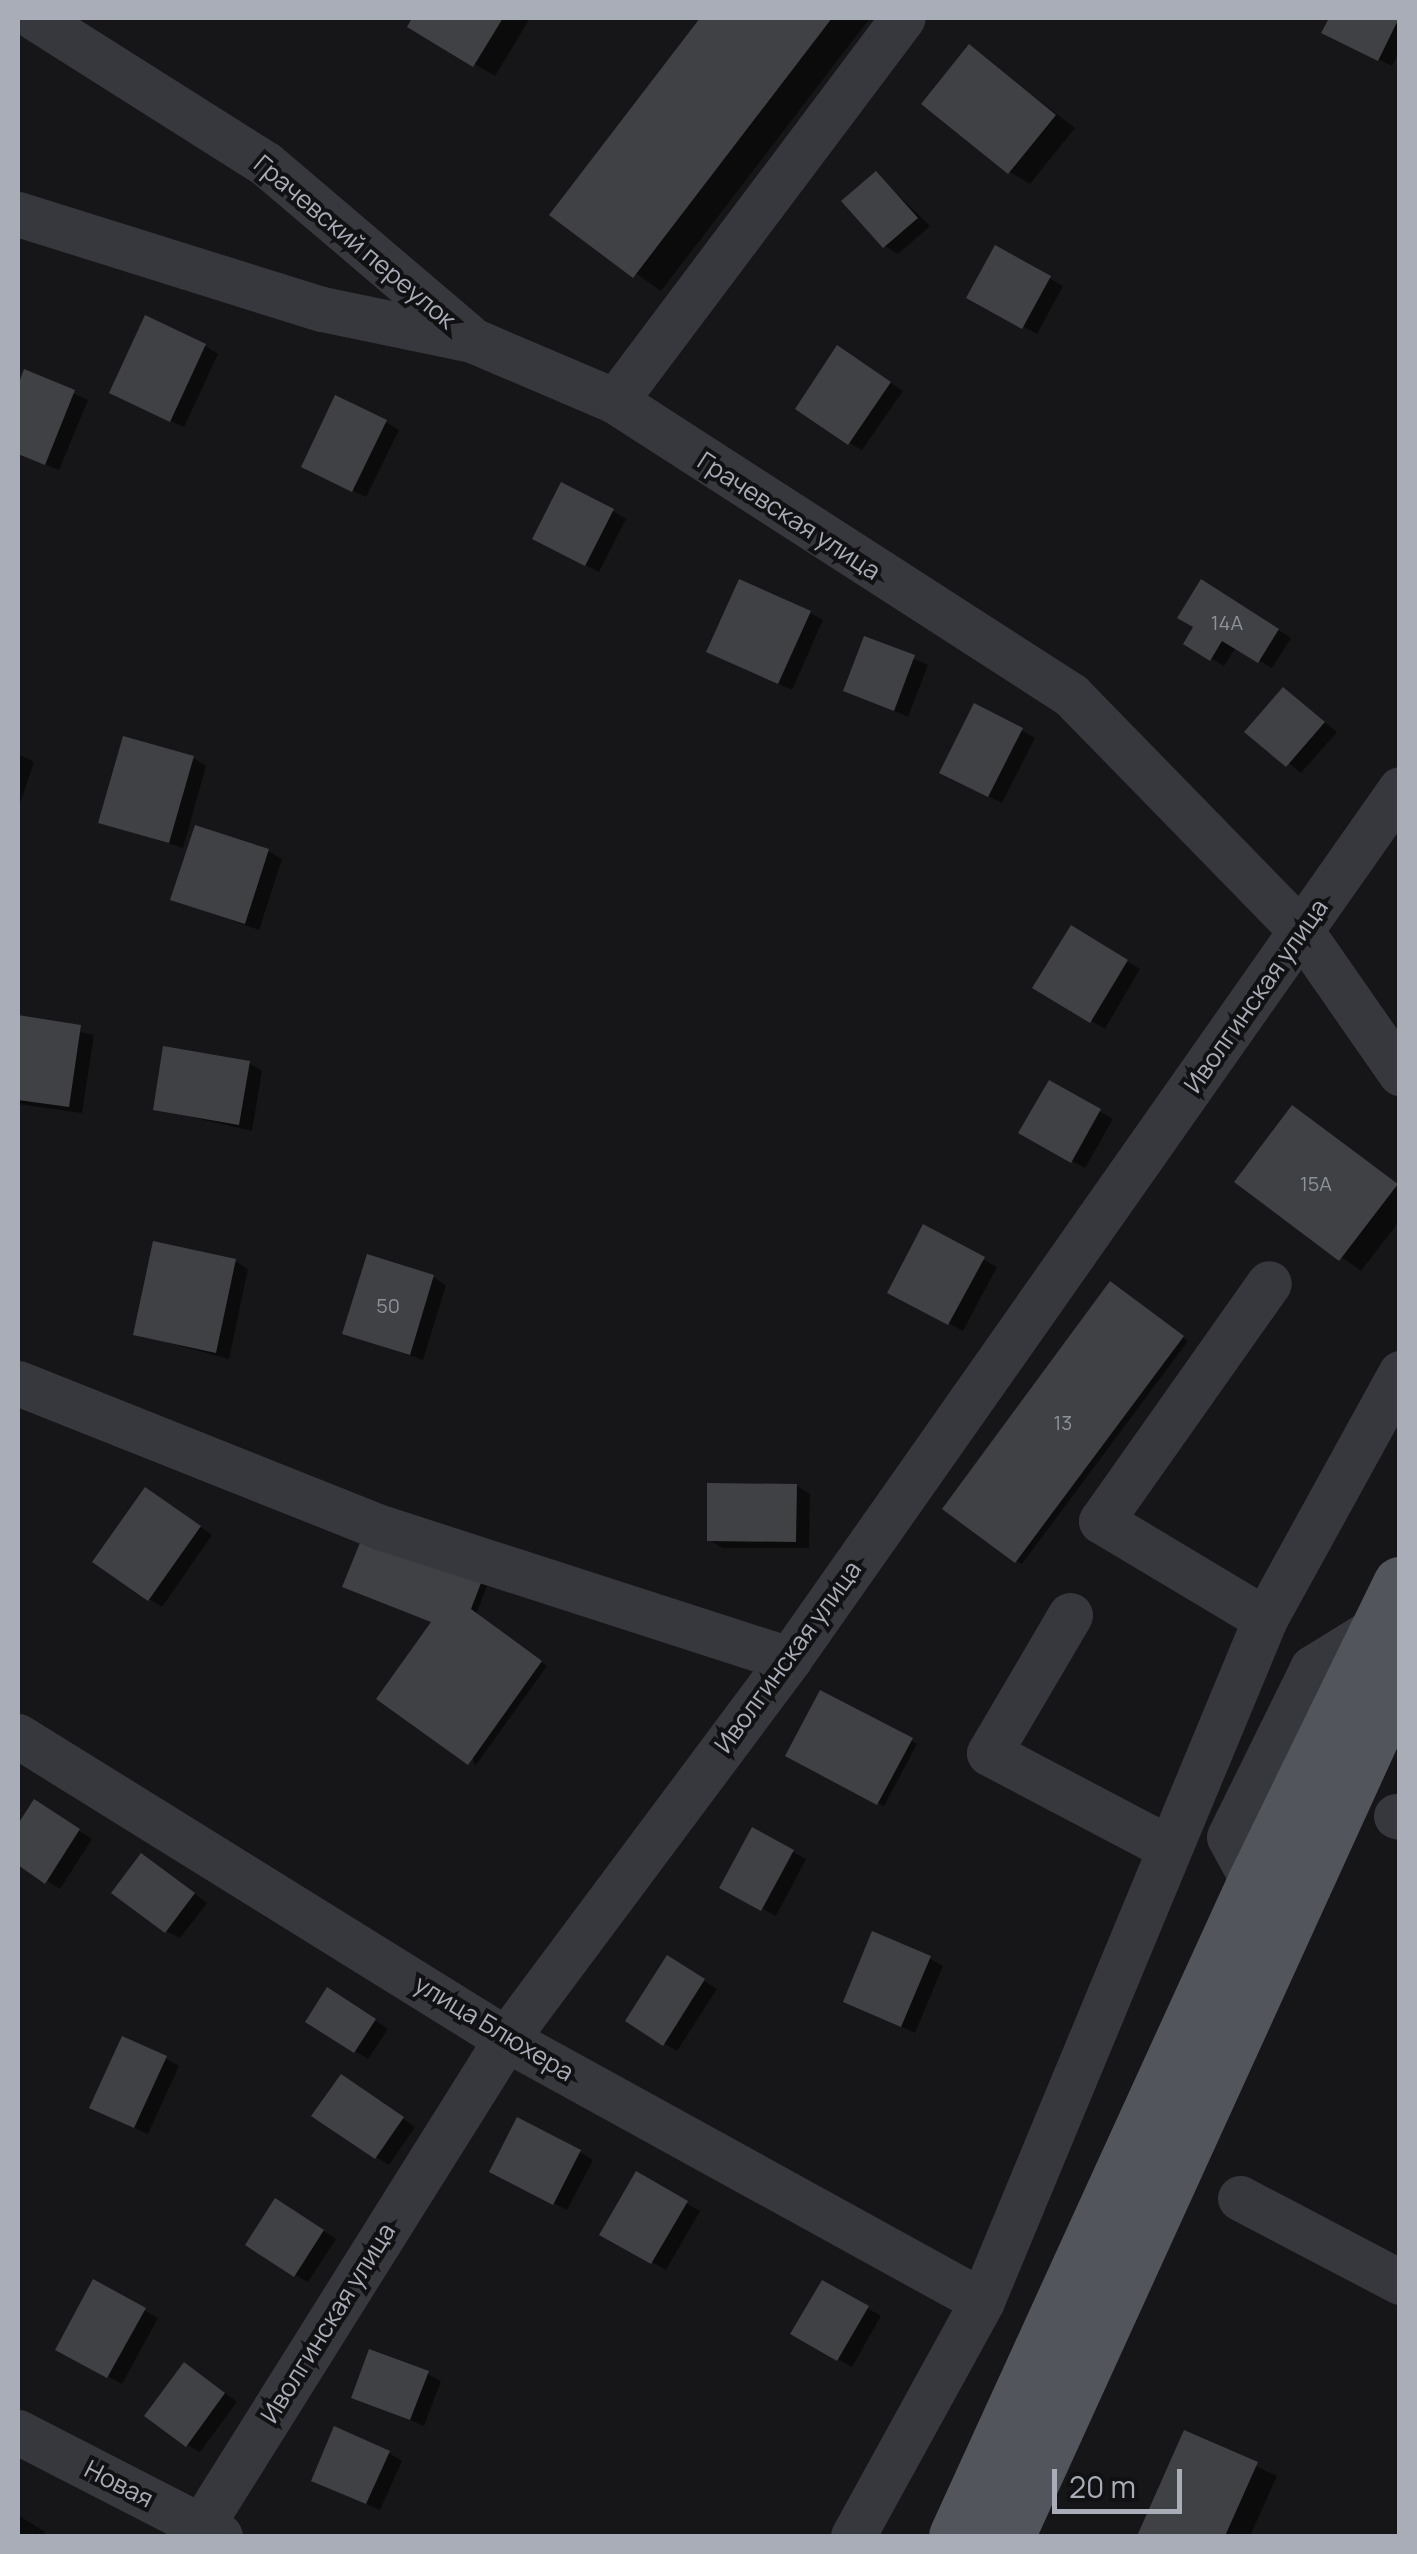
<!DOCTYPE html>
<html>
<head>
<meta charset="utf-8">
<style>
	body { margin:0 }
	#map { position:relative; width:1417px; height:2554px; overflow:hidden; background:#161618; font-family:Manrope,sans-serif }
	div>[style] { position:absolute }
	[style*='--x'] { left:calc(var(--x)*1px); top:calc(var(--y)*1px); width:calc(var(--w)*1px); rotate:calc(var(--a)*1deg) }
	.shadow>* { inset:0; background:#0007 }
	.building>* { inset:0; background:#404145 }
	.minor>* { height:45px; margin:-22.5px; padding:0 22.5px; transform-origin:22.5px; border-radius:22.5px; background:#37383d }
	.major>* { height:55px; margin:-27.5px; padding:0 27.5px; transform-origin:27.5px; border-radius:27.5px; background:#53555c }
	span { translate:-50% -50%; white-space:nowrap; text-align:center; line-height:1.15; -webkit-text-stroke:8px #111113; paint-order:stroke }
	.number-label { font-size:20px; color:#8e929b }
	.number-label span { -webkit-text-stroke-width:0 }
	.street-label { font-size:25px; color:#a8adb8 }
	.frame { position:absolute; inset:0; border:20px solid #a8adb8; pointer-events:none }
	.scale { position:absolute; left:1052px; top:2469px; width:130px; height:45px; box-sizing:border-box; border:5px solid #a8adb8; border-top:0; padding-left:12px; font-size:30px; line-height:35px; white-space:nowrap; color:#a8adb8; -webkit-text-stroke:8px #111113; paint-order:stroke }
</style>
</head>
<body>
<div id="map">
	<div class="shadow">
		<div style="clip-path:polygon(415px 18px,530px 18px,495px 76px,410px 26px)"></div>
		<div style="clip-path:polygon(703px 18px,870px 18px,661px 291px,552px 214px)"></div>
		<div style="clip-path:polygon(1332px 18px,1400px 18px,1400px 50px,1392px 66px,1325px 32px)"></div>
		<div style="clip-path:polygon(969px 47px,1075px 128px,1030px 184px,1010px 172px)"></div>
		<div style="clip-path:polygon(876px 174px,930px 226px,898px 254px,885px 246px)"></div>
		<div style="clip-path:polygon(996px 248px,1063px 286px,1037px 334px,969px 297px)"></div>
		<div style="clip-path:polygon(205px 346px,218px 354px,184px 427px,125px 399px)"></div>
		<div style="clip-path:polygon(852px 356px,903px 391px,862px 450px,849px 443px)"></div>
		<div style="clip-path:polygon(25px 372px,88px 400px,59px 470px,18px 453px,18px 391px)"></div>
		<div style="clip-path:polygon(386px 422px,399px 430px,366px 497px,317px 473px)"></div>
		<div style="clip-path:polygon(613px 511px,626px 519px,599px 572px,548px 546px)"></div>
		<div style="clip-path:polygon(1215px 590px,1291px 638px,1272px 668px,1236px 647px,1224px 666px,1186px 643px)"></div>
		<div style="clip-path:polygon(810px 613px,823px 620px,792px 690px,722px 659px)"></div>
		<div style="clip-path:polygon(866px 639px,928px 665px,908px 717px,846px 690px)"></div>
		<div style="clip-path:polygon(1284px 690px,1337px 732px,1301px 773px,1248px 731px)"></div>
		<div style="clip-path:polygon(1021px 730px,1035px 738px,1002px 803px,955px 780px)"></div>
		<div style="clip-path:polygon(18px 754px,34px 762px,18px 810px)"></div>
		<div style="clip-path:polygon(193px 758px,206px 766px,183px 848px,101px 821px)"></div>
		<div style="clip-path:polygon(268px 851px,282px 859px,259px 930px,173px 899px)"></div>
		<div style="clip-path:polygon(1072px 928px,1140px 969px,1105px 1029px,1036px 987px)"></div>
		<div style="clip-path:polygon(18px 1018px,94px 1035px,82px 1113px,18px 1104px)"></div>
		<div style="clip-path:polygon(249px 1063px,262px 1071px,252px 1131px,156px 1109px)"></div>
		<div style="clip-path:polygon(1050px 1083px,1113px 1119px,1085px 1168px,1021px 1132px)"></div>
		<div style="clip-path:polygon(1293px 1108px,1400px 1185px,1400px 1220px,1361px 1271px,1238px 1182px)"></div>
		<div style="clip-path:polygon(924px 1227px,997px 1267px,963px 1331px,890px 1292px)"></div>
		<div style="clip-path:polygon(235px 1261px,248px 1269px,229px 1359px,136px 1334px)"></div>
		<div style="clip-path:polygon(433px 1277px,446px 1285px,423px 1360px,345px 1333px)"></div>
		<div style="clip-path:polygon(1117px 1288px,1188px 1341px,1022px 1564px,1017px 1561px)"></div>
		<div style="clip-path:polygon(797px 1486px,810px 1494px,809px 1548px,723px 1548px,709px 1540px)"></div>
		<div style="clip-path:polygon(159px 1498px,212px 1535px,162px 1607px,149px 1599px)"></div>
		<div style="clip-path:polygon(489px 1581px,476px 1615px,547px 1666px,475px 1766px,434px 1622px,351px 1589px)"></div>
		<div style="clip-path:polygon(821px 1693px,917px 1744px,884px 1806px,788px 1755px)"></div>
		<div style="clip-path:polygon(35px 1802px,92px 1839px,60px 1889px,18px 1862px,18px 1829px)"></div>
		<div style="clip-path:polygon(753px 1830px,806px 1859px,776px 1916px,722px 1887px)"></div>
		<div style="clip-path:polygon(155px 1864px,207px 1903px,180px 1938px,166px 1931px)"></div>
		<div style="clip-path:polygon(668px 1958px,717px 1989px,677px 2051px,628px 2021px)"></div>
		<div style="clip-path:polygon(929px 1958px,943px 1966px,915px 2033px,846px 2001px)"></div>
		<div style="clip-path:polygon(341px 1998px,388px 2029px,368px 2059px,355px 2051px)"></div>
		<div style="clip-path:polygon(165px 2058px,179px 2066px,148px 2134px,105px 2114px)"></div>
		<div style="clip-path:polygon(355px 2085px,415px 2127px,389px 2165px,376px 2157px)"></div>
		<div style="clip-path:polygon(580px 2152px,593px 2160px,567px 2210px,505px 2178px)"></div>
		<div style="clip-path:polygon(637px 2175px,700px 2211px,666px 2270px,603px 2234px)"></div>
		<div style="clip-path:polygon(289px 2209px,336px 2239px,308px 2282px,295px 2275px)"></div>
		<div style="clip-path:polygon(94px 2283px,158px 2318px,122px 2384px,58px 2349px)"></div>
		<div style="clip-path:polygon(823px 2283px,881px 2316px,852px 2367px,794px 2333px)"></div>
		<div style="clip-path:polygon(198px 2373px,237px 2402px,200px 2452px,187px 2445px)"></div>
		<div style="clip-path:polygon(428px 2374px,441px 2381px,424px 2426px,354px 2397px)"></div>
		<div style="clip-path:polygon(1186px 2433px,1277px 2476px,1250px 2536px,1140px 2536px)"></div>
		<div style="clip-path:polygon(389px 2453px,402px 2461px,380px 2510px,327px 2487px)"></div>
		<div style="clip-path:polygon(18px 2515px,45px 2532px,42px 2536px,18px 2536px)"></div>
	</div>
	<div class="building">
		<div style="clip-path:polygon(412px 18px,503px 18px,473px 67px,407px 27px)"></div>
		<div style="clip-path:polygon(700px 18px,832px 18px,633px 278px,549px 215px)"></div>
		<div style="clip-path:polygon(1329px 18px,1399px 18px,1378px 61px,1321px 33px)"></div>
		<div style="clip-path:polygon(969px 44px,1056px 115px,1008px 174px,921px 104px)"></div>
		<div style="clip-path:polygon(876px 171px,918px 218px,883px 248px,841px 201px)"></div>
		<div style="clip-path:polygon(995px 245px,1051px 276px,1022px 329px,966px 298px)"></div>
		<div style="clip-path:polygon(145px 315px,206px 344px,170px 422px,109px 393px)"></div>
		<div style="clip-path:polygon(837px 345px,891px 382px,848px 445px,795px 409px)"></div>
		<div style="clip-path:polygon(24px 369px,75px 390px,45px 465px,18px 454px,18px 385px)"></div>
		<div style="clip-path:polygon(335px 395px,387px 420px,352px 492px,301px 467px)"></div>
		<div style="clip-path:polygon(561px 482px,614px 509px,585px 566px,532px 539px)"></div>
		<div style="clip-path:polygon(739px 579px,811px 611px,778px 684px,706px 652px)"></div>
		<div style="clip-path:polygon(1201px 579px,1279px 629px,1258px 663px,1222px 641px,1210px 661px,1183px 644px,1193px 627px,1177px 618px)"></div>
		<div style="clip-path:polygon(864px 636px,915px 655px,894px 711px,843px 691px)"></div>
		<div style="clip-path:polygon(1283px 687px,1325px 722px,1286px 767px,1244px 732px)"></div>
		<div style="clip-path:polygon(974px 703px,1023px 728px,988px 797px,939px 773px)"></div>
		<div style="clip-path:polygon(123px 736px,194px 756px,169px 843px,98px 823px)"></div>
		<div style="clip-path:polygon(195px 825px,269px 849px,245px 924px,170px 900px)"></div>
		<div style="clip-path:polygon(1071px 925px,1128px 960px,1090px 1023px,1032px 988px)"></div>
		<div style="clip-path:polygon(18px 1015px,81px 1025px,69px 1107px,18px 1100px)"></div>
		<div style="clip-path:polygon(163px 1046px,250px 1061px,239px 1125px,153px 1110px)"></div>
		<div style="clip-path:polygon(1049px 1080px,1101px 1109px,1071px 1163px,1018px 1133px)"></div>
		<div style="clip-path:polygon(1292px 1105px,1398px 1184px,1339px 1261px,1234px 1182px)"></div>
		<div style="clip-path:polygon(923px 1224px,985px 1257px,948px 1325px,887px 1293px)"></div>
		<div style="clip-path:polygon(153px 1241px,236px 1259px,216px 1353px,133px 1335px)"></div>
		<div style="clip-path:polygon(367px 1254px,434px 1275px,410px 1355px,342px 1334px)"></div>
		<div style="clip-path:polygon(1110px 1281px,1184px 1336px,1015px 1563px,942px 1509px)"></div>
		<div style="clip-path:polygon(707px 1483px,797px 1484px,796px 1542px,707px 1541px)"></div>
		<div style="clip-path:polygon(145px 1487px,201px 1526px,148px 1601px,92px 1562px)"></div>
		<div style="clip-path:polygon(366px 1528px,484px 1575px,471px 1609px,542px 1661px,468px 1765px,376px 1699px,431px 1622px,342px 1587px)"></div>
		<div style="clip-path:polygon(820px 1690px,913px 1738px,877px 1805px,785px 1756px)"></div>
		<div style="clip-path:polygon(34px 1799px,80px 1829px,45px 1884px,18px 1865px,18px 1824px)"></div>
		<div style="clip-path:polygon(752px 1827px,794px 1850px,761px 1911px,719px 1888px)"></div>
		<div style="clip-path:polygon(141px 1853px,195px 1893px,165px 1933px,111px 1893px)"></div>
		<div style="clip-path:polygon(872px 1931px,931px 1956px,901px 2027px,843px 2002px)"></div>
		<div style="clip-path:polygon(667px 1955px,705px 1979px,663px 2046px,625px 2021px)"></div>
		<div style="clip-path:polygon(327px 1987px,376px 2019px,354px 2053px,305px 2022px)"></div>
		<div style="clip-path:polygon(122px 2036px,167px 2056px,134px 2128px,89px 2108px)"></div>
		<div style="clip-path:polygon(341px 2074px,404px 2117px,375px 2159px,311px 2116px)"></div>
		<div style="clip-path:polygon(517px 2117px,581px 2150px,553px 2205px,489px 2172px)"></div>
		<div style="clip-path:polygon(636px 2171px,688px 2201px,651px 2264px,599px 2235px)"></div>
		<div style="clip-path:polygon(275px 2198px,324px 2230px,294px 2277px,245px 2245px)"></div>
		<div style="clip-path:polygon(93px 2279px,146px 2308px,107px 2378px,55px 2350px)"></div>
		<div style="clip-path:polygon(822px 2280px,869px 2306px,837px 2361px,790px 2334px)"></div>
		<div style="clip-path:polygon(369px 2349px,429px 2371px,410px 2420px,351px 2398px)"></div>
		<div style="clip-path:polygon(184px 2362px,225px 2393px,186px 2447px,144px 2416px)"></div>
		<div style="clip-path:polygon(334px 2426px,390px 2451px,366px 2504px,311px 2481px)"></div>
		<div style="clip-path:polygon(1184px 2430px,1258px 2462px,1225px 2536px,1137px 2536px)"></div>
	</div>
	<div class="minor">
		<div style="--x:35;--y:18;--w:273;--a:32.3"></div>
		<div style="--x:266;--y:164;--w:264;--a:40.4"></div>
		<div style="--x:18;--y:214;--w:318;--a:17.4"></div>
		<div style="--x:322;--y:309;--w:153;--a:11.7"></div>
		<div style="--x:472;--y:340;--w:155;--a:23.1"></div>
		<div style="--x:615;--y:401;--w:543;--a:32.81"></div>
		<div style="--x:1071;--y:695;--w:331;--a:45.7"></div>
		<div style="--x:1302;--y:932;--w:172;--a:55.2"></div>
		<div style="--x:615;--y:401;--w:479;--a:-53.1"></div>
		<div style="--x:18;--y:1383;--w:393;--a:21.7"></div>
		<div style="--x:383;--y:1528;--w:427;--a:17.9"></div>
		<div style="--x:1070;--y:1615;--w:160;--a:120.4"></div>
		<div style="--x:989;--y:1753;--w:204;--a:27.8"></div>
		<div style="--x:1265;--y:1619;--w:191;--a:-149.1"></div>
		<div style="--x:1101;--y:1521;--w:291;--a:-54.8"></div>
		<div style="--x:18;--y:1736;--w:574;--a:31.84"></div>
		<div style="--x:506;--y:2039;--w:543;--a:28.83"></div>
		<div style="--x:1396;--y:1816;--w:4;--a:14"></div>
		<div style="--x:1254;--y:1883;--w:52;--a:-118.5"></div>
		<div style="--x:1229;--y:1837;--w:188;--a:-63.8"></div>
		<div style="--x:1312;--y:1668;--w:70;--a:-31.7"></div>
		<div style="--x:1240;--y:2198;--w:181;--a:27.7"></div>
		<div style="--x:18;--y:2432;--w:227;--a:27.2"></div>
		<div style="--x:195;--y:2536;--w:586;--a:-57.96"></div>
		<div style="--x:506;--y:2039;--w:474;--a:-53.3"></div>
		<div style="--x:789;--y:1659;--w:1063;--a:-54.92"></div>
		<div style="--x:853;--y:2536;--w:268;--a:-61.2"></div>
		<div style="--x:982;--y:2301;--w:738;--a:-67.46"></div>
		<div style="--x:1265;--y:1619;--w:281;--a:-61.2"></div>
	</div>
	<div class="major">
		<div style="--x:956;--y:2536;--w:718;--a:-65.47"></div>
		<div style="--x:1254;--y:1883;--w:333;--a:-64"></div>
		<div style="--x:1007;--y:2536;--w:947;--a:-65.49"></div>
	</div>
	<div class="number-label">
		<span style="left:1227px;top:622px">14А</span>
		<span style="left:1316px;top:1183px">15А</span>
		<span style="left:388px;top:1305px">50</span>
		<span style="left:1063px;top:1422px">13</span>
	</div>
	<div class="street-label">
		<span style="left:355px;top:242px;rotate:40deg">Грачевский переулок</span>
		<span style="left:789px;top:516px;rotate:33deg">Грачевская улица</span>
		<span style="left:1256px;top:996px;rotate:-55deg">Иволгинская улица</span>
		<span style="left:788px;top:1657px;rotate:-54deg">Иволгинская улица</span>
		<span style="left:494px;top:2028px;rotate:31deg">улица Блюхера</span>
		<span style="left:328px;top:2323px;rotate:-58deg">Иволгинская улица</span>
		<span style="left:119px;top:2484px;rotate:27deg">Новая</span>
	</div>
	<div class="frame"></div>
	<div class="scale">20 m</div>
</div>
</body>
</html>
